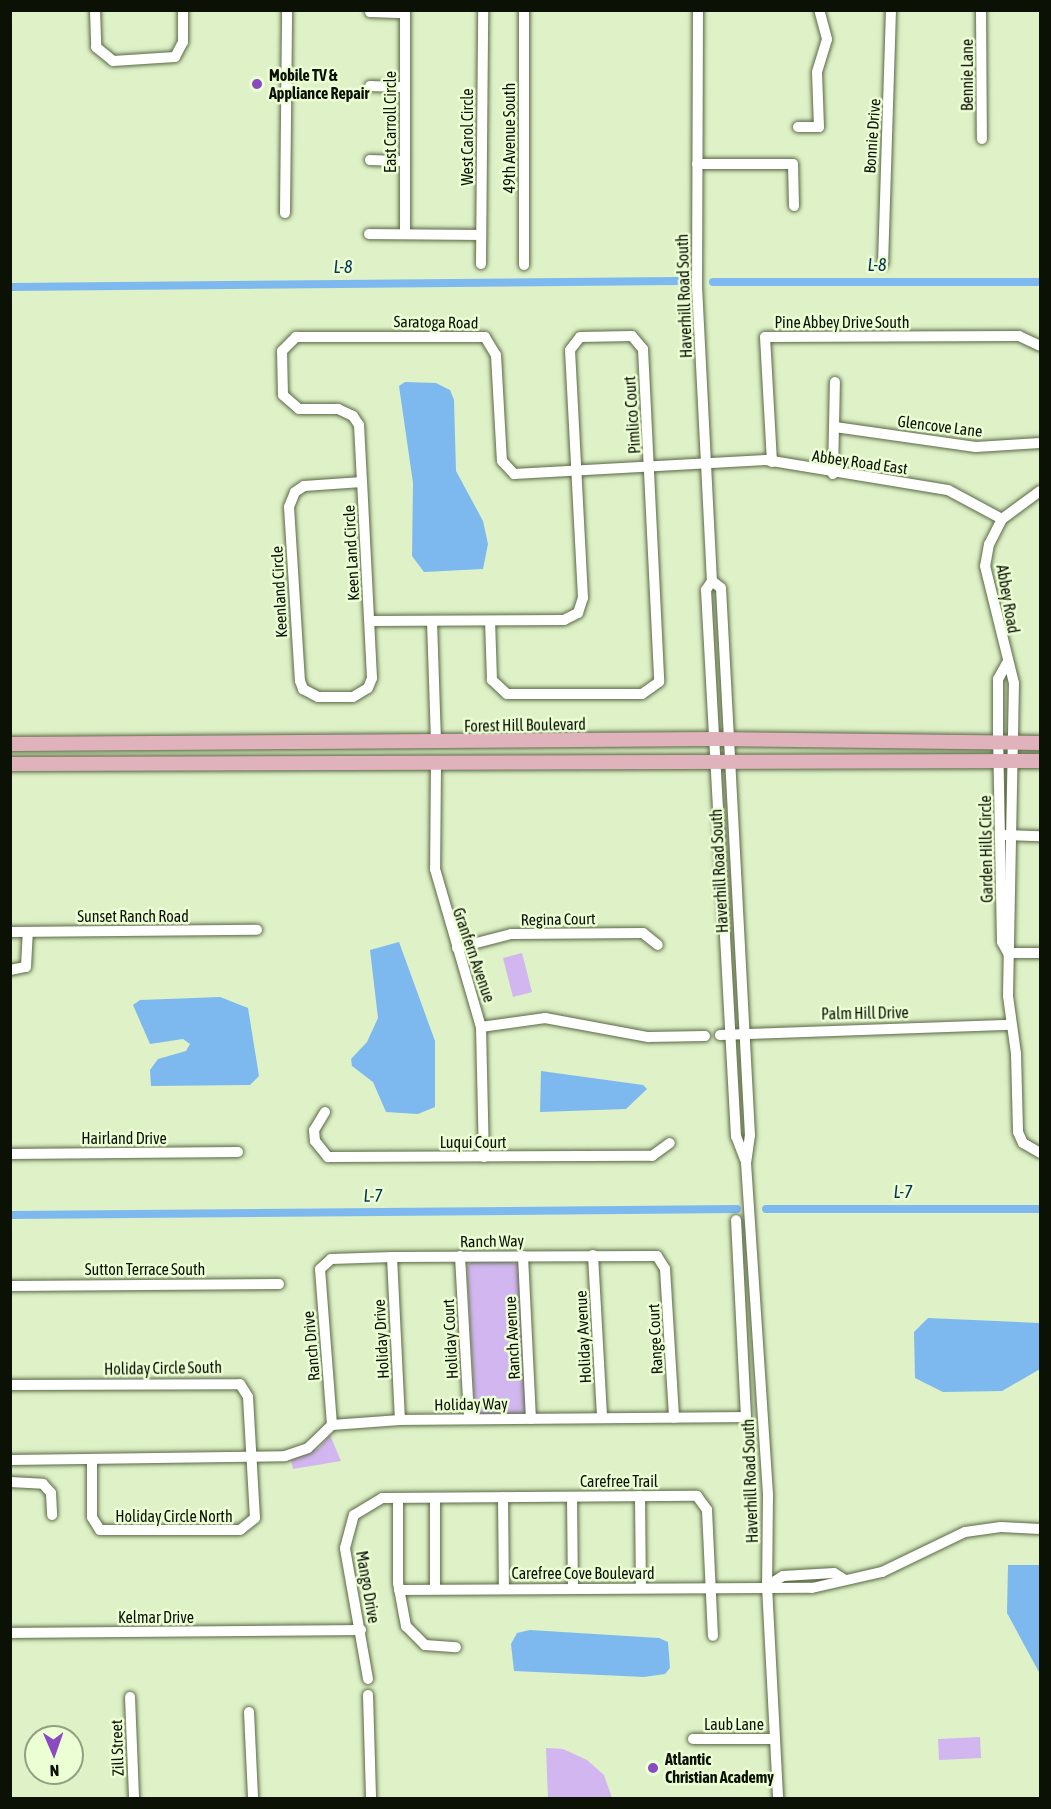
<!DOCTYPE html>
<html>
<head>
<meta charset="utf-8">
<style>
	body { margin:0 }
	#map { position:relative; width:1051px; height:1809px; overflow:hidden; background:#def1c7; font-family:"Asap Condensed",sans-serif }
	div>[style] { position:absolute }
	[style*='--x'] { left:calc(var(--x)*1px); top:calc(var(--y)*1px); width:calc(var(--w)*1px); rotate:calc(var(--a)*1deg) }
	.green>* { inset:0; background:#d2b6ef }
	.water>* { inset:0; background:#7db9ef }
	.canal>* { height:8px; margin:-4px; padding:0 4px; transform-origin:4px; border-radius:4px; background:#7db9ef }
	.roads { filter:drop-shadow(0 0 2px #596944) drop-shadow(0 0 2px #596944) }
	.minor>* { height:10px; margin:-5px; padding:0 5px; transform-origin:5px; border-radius:5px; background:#fff }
	.major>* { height:14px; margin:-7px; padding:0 7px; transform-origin:7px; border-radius:7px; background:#e0b3bc }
	.dots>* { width:16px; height:16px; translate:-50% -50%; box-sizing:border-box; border:3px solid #ecfed4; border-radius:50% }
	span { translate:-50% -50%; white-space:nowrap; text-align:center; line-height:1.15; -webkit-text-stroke:5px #ecfed4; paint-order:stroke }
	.poi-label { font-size:16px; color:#0b1104; font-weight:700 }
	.left { translate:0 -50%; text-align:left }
	.street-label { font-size:16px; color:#0b1104 }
	.water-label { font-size:18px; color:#053456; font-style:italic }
	.frame { position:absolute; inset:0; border:12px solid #0b1104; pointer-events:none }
	.north { position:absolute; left:24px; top:1725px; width:60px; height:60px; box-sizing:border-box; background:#ecfed4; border:2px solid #929f81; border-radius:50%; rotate:178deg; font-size:16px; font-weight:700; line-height:24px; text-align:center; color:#0b1104 }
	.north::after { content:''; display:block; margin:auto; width:21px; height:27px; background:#8b4bc0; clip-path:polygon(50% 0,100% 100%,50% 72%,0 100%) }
</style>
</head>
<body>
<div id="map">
	<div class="green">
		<div style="clip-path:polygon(522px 953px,532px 992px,513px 997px,503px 958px)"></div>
		<div style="clip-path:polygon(503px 1260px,519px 1265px,526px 1415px,482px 1416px,475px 1411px,467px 1267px,471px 1262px)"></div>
		<div style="clip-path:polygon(330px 1435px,341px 1461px,293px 1469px,291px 1460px,319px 1448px)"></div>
		<div style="clip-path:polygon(980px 1737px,981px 1758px,939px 1760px,938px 1739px)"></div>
		<div style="clip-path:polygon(546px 1748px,563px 1749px,587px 1760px,604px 1775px,612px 1798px,548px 1798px)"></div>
	</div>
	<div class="water">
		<div style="clip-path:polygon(405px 382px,436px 383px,450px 390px,454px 400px,456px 471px,483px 521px,488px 544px,483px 569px,424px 572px,412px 556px,413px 483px,399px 386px)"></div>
		<div style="clip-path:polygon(399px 942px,435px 1041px,435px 1107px,418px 1114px,386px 1112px,373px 1082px,352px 1066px,351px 1059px,367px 1042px,378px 1018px,370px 950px)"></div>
		<div style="clip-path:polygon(220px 997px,248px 1008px,259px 1076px,250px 1085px,151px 1086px,150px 1070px,158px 1059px,186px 1051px,190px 1044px,183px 1039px,150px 1044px,133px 1005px,140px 1000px)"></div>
		<div style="clip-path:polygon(541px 1071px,643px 1085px,647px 1089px,626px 1109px,540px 1112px)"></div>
		<div style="clip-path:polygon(928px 1318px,1040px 1323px,1040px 1369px,1002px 1391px,943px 1392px,915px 1378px,914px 1332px)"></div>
		<div style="clip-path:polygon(1008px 1565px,1040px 1565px,1040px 1674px,1007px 1613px)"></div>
		<div style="clip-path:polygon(530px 1630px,659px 1638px,668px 1642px,670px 1668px,665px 1674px,644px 1677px,514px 1671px,511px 1644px,517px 1633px)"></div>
	</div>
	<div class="canal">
		<div style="--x:713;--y:282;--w:327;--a:0"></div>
		<div style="--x:10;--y:287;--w:667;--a:-0.52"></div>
		<div style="--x:766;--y:1209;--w:274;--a:0"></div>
		<div style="--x:10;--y:1215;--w:727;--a:-0.47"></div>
	</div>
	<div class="roads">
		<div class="minor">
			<div style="--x:95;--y:10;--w:37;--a:88"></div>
			<div style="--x:96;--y:47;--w:22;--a:39"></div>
			<div style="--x:113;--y:61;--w:62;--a:-3.7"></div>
			<div style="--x:175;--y:57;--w:17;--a:-62"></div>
			<div style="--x:183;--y:42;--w:32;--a:-90"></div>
			<div style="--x:524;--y:10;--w:255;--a:90"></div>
			<div style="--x:698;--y:10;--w:276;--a:90.2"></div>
			<div style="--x:697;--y:286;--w:295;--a:87.1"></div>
			<div style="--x:712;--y:581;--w:11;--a:124"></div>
			<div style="--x:706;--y:590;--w:547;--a:86.86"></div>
			<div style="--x:736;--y:1136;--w:26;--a:69"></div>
			<div style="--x:981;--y:10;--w:129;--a:89.6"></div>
			<div style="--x:370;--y:12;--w:35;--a:2"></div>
			<div style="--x:370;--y:86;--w:35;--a:2"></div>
			<div style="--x:798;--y:127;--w:21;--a:0"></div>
			<div style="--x:819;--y:127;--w:55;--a:-92.1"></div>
			<div style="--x:817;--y:72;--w:34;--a:-73"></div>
			<div style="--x:827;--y:39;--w:30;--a:-105"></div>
			<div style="--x:370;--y:160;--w:35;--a:2"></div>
			<div style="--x:697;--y:164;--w:96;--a:0"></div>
			<div style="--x:793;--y:164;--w:42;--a:88.6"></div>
			<div style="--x:285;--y:213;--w:203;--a:-89.4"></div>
			<div style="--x:369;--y:234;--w:112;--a:0.5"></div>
			<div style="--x:405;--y:234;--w:224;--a:-90"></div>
			<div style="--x:481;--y:264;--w:254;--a:-89.5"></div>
			<div style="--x:883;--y:264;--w:254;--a:-88.2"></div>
			<div style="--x:835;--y:427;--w:142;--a:8.1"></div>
			<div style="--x:976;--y:447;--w:64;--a:-3.6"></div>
			<div style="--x:772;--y:462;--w:125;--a:-93.2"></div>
			<div style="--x:765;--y:337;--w:254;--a:-0.2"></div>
			<div style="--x:1019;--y:336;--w:23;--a:25"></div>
			<div style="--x:833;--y:474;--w:92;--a:-88.8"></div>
			<div style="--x:362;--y:482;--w:58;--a:176.1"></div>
			<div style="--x:304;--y:486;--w:11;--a:146"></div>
			<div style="--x:295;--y:492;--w:16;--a:112"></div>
			<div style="--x:289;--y:507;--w:174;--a:86.4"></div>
			<div style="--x:300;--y:681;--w:9;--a:69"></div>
			<div style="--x:303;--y:689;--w:17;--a:28"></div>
			<div style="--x:318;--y:697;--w:35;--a:0"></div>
			<div style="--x:353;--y:697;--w:17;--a:-31"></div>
			<div style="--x:368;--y:688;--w:11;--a:-68"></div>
			<div style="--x:372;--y:678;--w:196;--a:-92.9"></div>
			<div style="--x:362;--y:482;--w:57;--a:-93"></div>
			<div style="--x:359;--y:425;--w:11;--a:-124"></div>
			<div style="--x:353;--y:416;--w:17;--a:-155"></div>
			<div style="--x:338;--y:409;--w:39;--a:180"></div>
			<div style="--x:299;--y:409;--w:21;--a:-139"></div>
			<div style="--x:283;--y:395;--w:44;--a:-91.3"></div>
			<div style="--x:282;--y:351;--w:20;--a:-45"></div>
			<div style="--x:296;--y:337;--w:189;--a:0"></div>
			<div style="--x:485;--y:337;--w:21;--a:59"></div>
			<div style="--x:496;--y:355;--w:106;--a:86.8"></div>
			<div style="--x:502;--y:461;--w:18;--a:47"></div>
			<div style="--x:514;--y:474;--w:252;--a:-3.2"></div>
			<div style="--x:766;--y:460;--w:184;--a:9.4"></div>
			<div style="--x:948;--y:490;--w:61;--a:28.2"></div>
			<div style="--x:1040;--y:491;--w:47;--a:143.6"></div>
			<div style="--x:1002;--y:519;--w:28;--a:117"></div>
			<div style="--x:989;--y:544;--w:22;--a:100"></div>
			<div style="--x:985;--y:566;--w:121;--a:76.1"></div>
			<div style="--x:1014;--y:683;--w:313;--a:91.1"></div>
			<div style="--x:1008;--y:996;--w:59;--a:82.1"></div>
			<div style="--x:1016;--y:1054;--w:78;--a:88.5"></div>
			<div style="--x:1018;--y:1132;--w:12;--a:66"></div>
			<div style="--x:1023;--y:1143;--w:20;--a:30"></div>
			<div style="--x:712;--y:581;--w:11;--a:38"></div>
			<div style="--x:721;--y:588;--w:548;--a:86.97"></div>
			<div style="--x:750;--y:1135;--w:28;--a:98"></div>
			<div style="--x:746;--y:1163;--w:333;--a:86.2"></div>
			<div style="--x:768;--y:1495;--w:91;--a:90.6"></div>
			<div style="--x:767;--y:1586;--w:212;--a:87"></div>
			<div style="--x:370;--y:621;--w:194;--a:-0.3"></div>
			<div style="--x:564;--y:620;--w:16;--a:-27"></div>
			<div style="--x:578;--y:613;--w:16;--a:-72"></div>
			<div style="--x:583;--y:598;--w:248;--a:-93"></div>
			<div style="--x:570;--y:350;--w:16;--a:-52"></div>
			<div style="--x:580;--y:337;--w:52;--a:-1.1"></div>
			<div style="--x:632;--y:336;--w:17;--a:50"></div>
			<div style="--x:643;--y:349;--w:333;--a:87.2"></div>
			<div style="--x:659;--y:682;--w:21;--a:145"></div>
			<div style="--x:642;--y:694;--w:135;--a:180"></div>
			<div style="--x:507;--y:694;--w:21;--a:-137"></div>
			<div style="--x:492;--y:680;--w:59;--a:-91.9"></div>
			<div style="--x:432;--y:621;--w:122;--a:88.1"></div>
			<div style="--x:1007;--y:663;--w:18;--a:119"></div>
			<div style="--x:998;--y:679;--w:55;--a:90"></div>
			<div style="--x:998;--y:734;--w:208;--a:88.9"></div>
			<div style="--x:1002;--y:942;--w:13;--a:61"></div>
			<div style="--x:436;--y:763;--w:106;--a:90.5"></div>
			<div style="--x:435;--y:869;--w:165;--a:73.8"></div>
			<div style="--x:481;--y:1027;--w:130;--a:88.7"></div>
			<div style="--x:1005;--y:835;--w:35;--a:2"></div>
			<div style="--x:10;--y:932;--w:247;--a:-0.5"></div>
			<div style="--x:457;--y:948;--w:56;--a:-14.5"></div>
			<div style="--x:511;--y:934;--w:132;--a:-0.4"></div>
			<div style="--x:643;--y:933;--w:19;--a:39"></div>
			<div style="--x:1008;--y:953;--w:32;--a:0"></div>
			<div style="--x:10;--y:970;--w:16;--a:-11"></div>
			<div style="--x:26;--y:967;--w:35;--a:-87"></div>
			<div style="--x:481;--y:1027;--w:65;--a:-8"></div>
			<div style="--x:545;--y:1018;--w:105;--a:10.5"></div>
			<div style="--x:648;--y:1037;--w:57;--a:-1"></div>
			<div style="--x:720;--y:1035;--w:291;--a:-2"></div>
			<div style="--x:325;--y:1112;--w:21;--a:121"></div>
			<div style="--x:314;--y:1130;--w:11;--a:85"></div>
			<div style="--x:315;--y:1141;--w:21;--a:51"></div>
			<div style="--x:328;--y:1157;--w:324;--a:-0.2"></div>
			<div style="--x:652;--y:1156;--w:22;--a:-36"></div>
			<div style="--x:10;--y:1154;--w:228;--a:-0.5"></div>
			<div style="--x:593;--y:1255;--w:163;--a:86.8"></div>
			<div style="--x:460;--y:1256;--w:163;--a:86.8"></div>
			<div style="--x:523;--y:1256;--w:163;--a:87.2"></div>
			<div style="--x:392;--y:1257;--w:163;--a:87.2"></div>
			<div style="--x:10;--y:1286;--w:269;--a:-0.4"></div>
			<div style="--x:10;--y:1385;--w:230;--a:-0.2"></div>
			<div style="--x:240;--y:1384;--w:15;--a:58"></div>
			<div style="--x:248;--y:1397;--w:121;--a:86.7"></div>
			<div style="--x:255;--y:1518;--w:19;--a:141"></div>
			<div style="--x:240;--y:1530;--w:140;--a:180"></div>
			<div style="--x:100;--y:1530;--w:15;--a:-122"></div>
			<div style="--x:92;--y:1517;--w:58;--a:-90"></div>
			<div style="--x:332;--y:1425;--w:156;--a:-94.4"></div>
			<div style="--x:320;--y:1269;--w:15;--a:-42"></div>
			<div style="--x:331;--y:1259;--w:61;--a:-1.9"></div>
			<div style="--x:392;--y:1257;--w:265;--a:-0.2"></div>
			<div style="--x:657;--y:1256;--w:15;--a:58"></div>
			<div style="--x:665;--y:1269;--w:149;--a:86.5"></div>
			<div style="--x:10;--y:1460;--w:275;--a:-0.8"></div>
			<div style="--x:285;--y:1456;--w:24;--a:-19"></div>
			<div style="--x:308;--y:1448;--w:33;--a:-44"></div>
			<div style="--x:332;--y:1425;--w:68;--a:-4.2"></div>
			<div style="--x:400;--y:1420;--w:346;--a:-0.5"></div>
			<div style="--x:746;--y:1417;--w:197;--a:-92.9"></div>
			<div style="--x:10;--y:1482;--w:33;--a:3"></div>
			<div style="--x:43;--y:1484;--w:12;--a:48"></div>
			<div style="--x:51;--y:1493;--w:22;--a:87"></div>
			<div style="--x:640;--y:1496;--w:91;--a:89.4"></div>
			<div style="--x:503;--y:1497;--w:92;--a:89.4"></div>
			<div style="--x:572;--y:1497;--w:91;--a:89.4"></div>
			<div style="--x:398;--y:1498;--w:85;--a:90"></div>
			<div style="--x:398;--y:1583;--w:44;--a:79.5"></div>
			<div style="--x:406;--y:1626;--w:27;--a:45"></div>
			<div style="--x:425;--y:1645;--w:31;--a:4"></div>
			<div style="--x:435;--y:1498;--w:91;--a:90"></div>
			<div style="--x:767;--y:1586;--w:19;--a:-32"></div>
			<div style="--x:783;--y:1576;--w:51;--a:-3.4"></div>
			<div style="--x:834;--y:1573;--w:13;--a:32"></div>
			<div style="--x:399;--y:1590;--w:413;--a:-0.3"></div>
			<div style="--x:812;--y:1588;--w:72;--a:-12.9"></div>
			<div style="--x:882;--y:1572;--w:92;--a:-25.7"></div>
			<div style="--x:965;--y:1532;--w:36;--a:-8"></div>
			<div style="--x:1001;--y:1527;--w:39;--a:3"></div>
			<div style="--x:10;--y:1633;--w:351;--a:-0.5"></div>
			<div style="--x:368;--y:1679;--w:133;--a:-100"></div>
			<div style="--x:345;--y:1548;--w:34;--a:-75"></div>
			<div style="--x:354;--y:1515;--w:33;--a:-31"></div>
			<div style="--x:382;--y:1498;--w:315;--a:-0.4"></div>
			<div style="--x:697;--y:1496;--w:17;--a:54"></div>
			<div style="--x:707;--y:1510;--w:126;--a:87.3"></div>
			<div style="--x:368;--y:1695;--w:103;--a:88.3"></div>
			<div style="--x:130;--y:1697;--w:101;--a:87.7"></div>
			<div style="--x:249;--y:1712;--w:86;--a:87.3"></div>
			<div style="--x:693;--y:1739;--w:82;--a:0"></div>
		</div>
		<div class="major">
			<div style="--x:10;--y:744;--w:703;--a:-0.41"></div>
			<div style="--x:713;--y:739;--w:327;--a:0.7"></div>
			<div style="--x:10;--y:764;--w:1030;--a:-0.17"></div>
		</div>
	</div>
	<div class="dots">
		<div style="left:257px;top:84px;background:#8b4bc0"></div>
		<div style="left:653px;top:1768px;background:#8b4bc0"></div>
	</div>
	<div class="poi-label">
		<span class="left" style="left:269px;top:84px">Mobile TV &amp;<br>Appliance Repair</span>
		<span class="left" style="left:665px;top:1768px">Atlantic<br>Christian Academy</span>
	</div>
	<div class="street-label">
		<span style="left:967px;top:75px;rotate:-90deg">Bennie Lane</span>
		<span style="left:390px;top:122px;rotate:-90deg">East Carroll Circle</span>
		<span style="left:872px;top:136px;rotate:-86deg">Bonnie Drive</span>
		<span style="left:467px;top:137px;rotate:-90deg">West Carol Circle</span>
		<span style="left:509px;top:138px;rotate:-90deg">49th Avenue South</span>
		<span style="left:684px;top:296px;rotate:-92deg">Haverhill Road South</span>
		<span style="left:436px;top:322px;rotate:1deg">Saratoga Road</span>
		<span style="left:842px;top:322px">Pine Abbey Drive South</span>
		<span style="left:632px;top:415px;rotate:-94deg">Pimlico Court</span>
		<span style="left:940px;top:426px;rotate:7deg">Glencove Lane</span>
		<span style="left:860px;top:462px;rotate:8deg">Abbey Road East</span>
		<span style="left:351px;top:553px;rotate:-93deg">Keen Land Circle</span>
		<span style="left:279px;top:592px;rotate:-93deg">Keenland Circle</span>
		<span style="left:1008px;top:599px;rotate:80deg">Abbey Road</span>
		<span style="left:525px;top:725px;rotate:-1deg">Forest Hill Boulevard</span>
		<span style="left:986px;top:849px;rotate:-91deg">Garden Hills Circle</span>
		<span style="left:719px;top:871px;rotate:-93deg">Haverhill Road South</span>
		<span style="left:133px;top:916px">Sunset Ranch Road</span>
		<span style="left:558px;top:919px;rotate:-1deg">Regina Court</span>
		<span style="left:474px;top:955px;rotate:71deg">Granfern Avenue</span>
		<span style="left:865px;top:1013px;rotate:-1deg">Palm Hill Drive</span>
		<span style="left:124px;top:1138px">Hairland Drive</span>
		<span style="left:473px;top:1142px">Luqui Court</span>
		<span style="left:492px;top:1241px;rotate:-1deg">Ranch Way</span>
		<span style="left:145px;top:1269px">Sutton Terrace South</span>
		<span style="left:583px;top:1337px;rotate:-93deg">Holiday Avenue</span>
		<span style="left:512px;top:1338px;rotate:-93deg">Ranch Avenue</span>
		<span style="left:381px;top:1339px;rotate:-93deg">Holiday Drive</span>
		<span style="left:450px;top:1339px;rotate:-93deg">Holiday Court</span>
		<span style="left:655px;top:1339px;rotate:-93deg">Range Court</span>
		<span style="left:311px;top:1346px;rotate:-95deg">Ranch Drive</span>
		<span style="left:163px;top:1368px;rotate:-1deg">Holiday Circle South</span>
		<span style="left:471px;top:1404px;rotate:-1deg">Holiday Way</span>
		<span style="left:619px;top:1481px">Carefree Trail</span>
		<span style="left:750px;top:1481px;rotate:-92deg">Haverhill Road South</span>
		<span style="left:174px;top:1516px">Holiday Circle North</span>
		<span style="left:583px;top:1573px">Carefree Cove Boulevard</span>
		<span style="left:368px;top:1587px;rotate:80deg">Mango Drive</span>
		<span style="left:156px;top:1617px">Kelmar Drive</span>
		<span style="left:734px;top:1724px">Laub Lane</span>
		<span style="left:117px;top:1748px;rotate:-92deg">Zill Street</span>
	</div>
	<div class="water-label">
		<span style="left:877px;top:265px">L-8</span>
		<span style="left:343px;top:267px">L-8</span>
		<span style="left:903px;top:1192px">L-7</span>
		<span style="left:373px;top:1196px;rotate:-1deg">L-7</span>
	</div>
	<div class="frame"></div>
	<div class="north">N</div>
</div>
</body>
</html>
